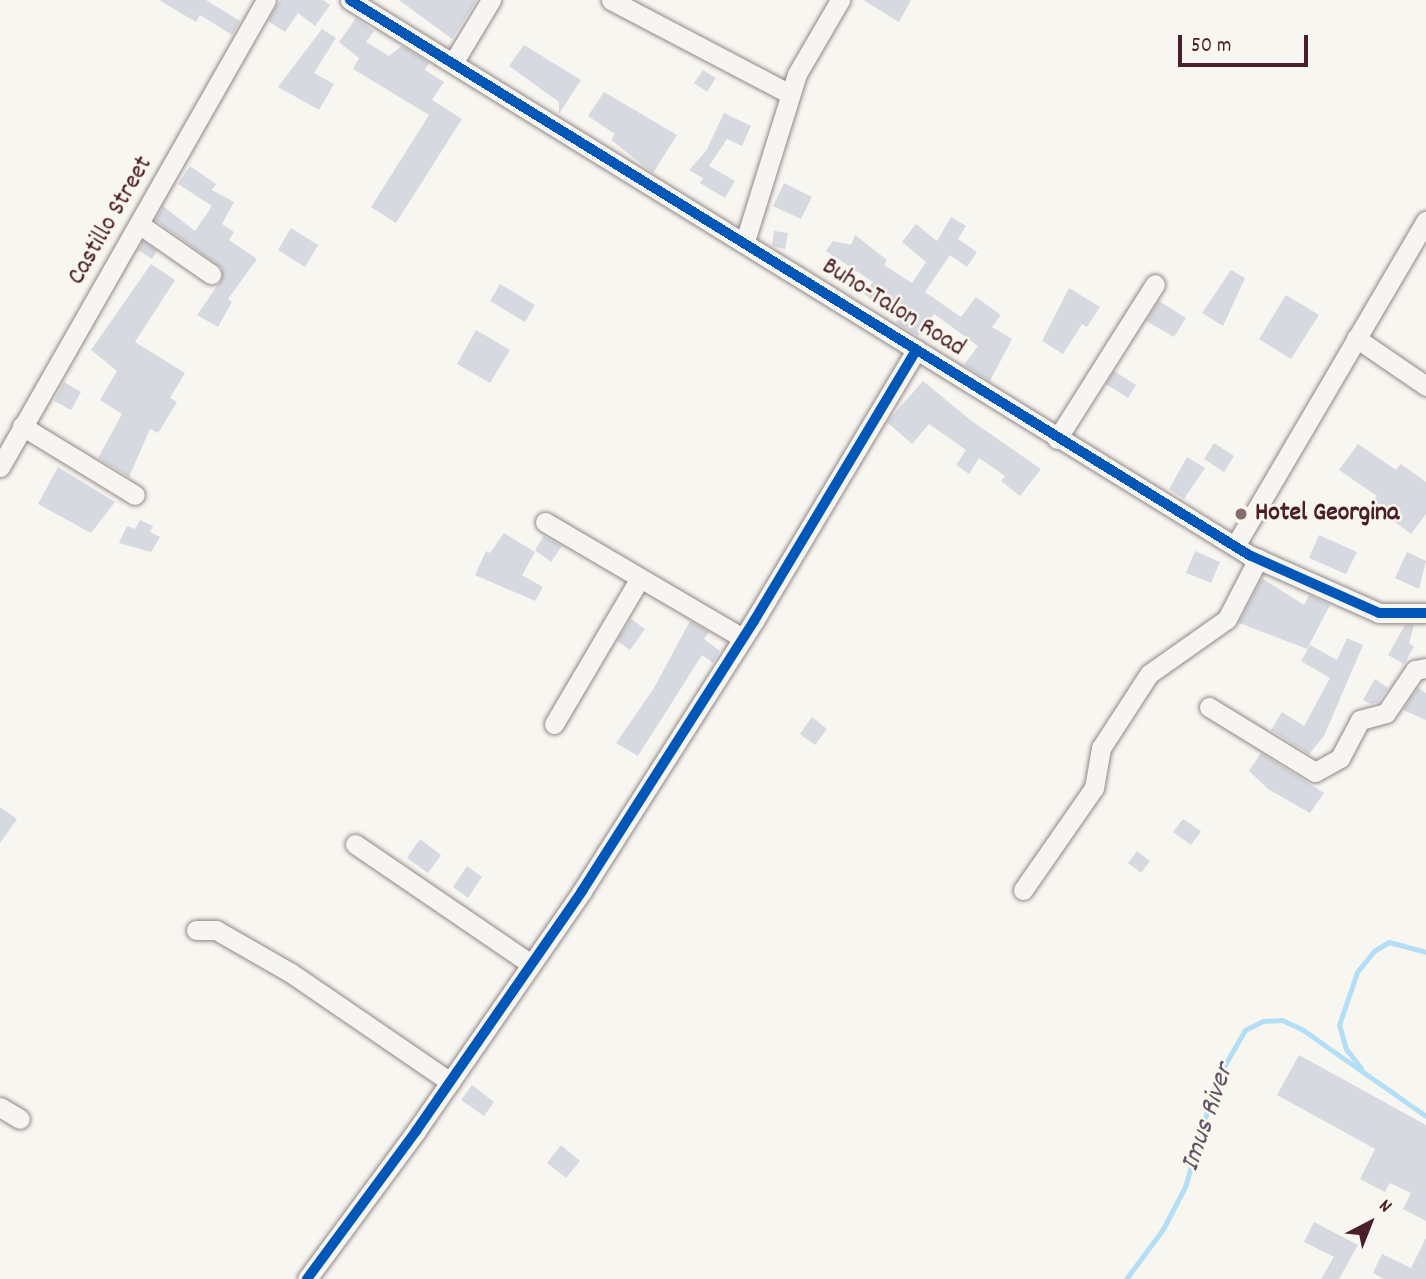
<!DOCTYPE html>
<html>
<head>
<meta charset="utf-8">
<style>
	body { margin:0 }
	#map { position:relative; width:1426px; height:1279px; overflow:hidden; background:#f8f6f0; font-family:Dekko,sans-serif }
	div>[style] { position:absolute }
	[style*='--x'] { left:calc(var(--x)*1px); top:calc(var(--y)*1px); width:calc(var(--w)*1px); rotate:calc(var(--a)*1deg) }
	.stream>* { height:5px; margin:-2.5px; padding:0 2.5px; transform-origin:2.5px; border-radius:2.5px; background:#b4def6 }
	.building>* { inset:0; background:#d6d9e0 }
	.roads { filter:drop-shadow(0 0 2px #918787) drop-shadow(0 0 2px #918787) }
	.minor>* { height:19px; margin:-9.5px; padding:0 9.5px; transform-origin:9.5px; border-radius:9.5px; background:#f6f5f1 }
	.cycleway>* { height:10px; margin:-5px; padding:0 5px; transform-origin:5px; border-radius:5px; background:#0057b8 }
	.dots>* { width:19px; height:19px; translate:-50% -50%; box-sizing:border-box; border:4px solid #fbf7ec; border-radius:50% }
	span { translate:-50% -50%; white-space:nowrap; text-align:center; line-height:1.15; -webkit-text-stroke:5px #fbf7ec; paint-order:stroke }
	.street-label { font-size:26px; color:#4a1f2b }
	.poi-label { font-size:26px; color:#4a1f2b; font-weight:700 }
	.left { translate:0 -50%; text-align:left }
	.water-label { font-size:28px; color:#615568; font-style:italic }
	.north { position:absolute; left:1335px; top:1188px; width:70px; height:70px; -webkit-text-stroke:5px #fbf7ec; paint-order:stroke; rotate:42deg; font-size:19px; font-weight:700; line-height:28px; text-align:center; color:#4a1f2b }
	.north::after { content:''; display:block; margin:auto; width:24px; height:32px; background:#4a1f2b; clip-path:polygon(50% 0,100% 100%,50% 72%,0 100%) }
	.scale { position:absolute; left:1178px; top:35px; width:130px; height:32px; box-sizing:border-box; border:4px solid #4a1f2b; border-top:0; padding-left:9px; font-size:21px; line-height:24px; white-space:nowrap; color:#4a1f2b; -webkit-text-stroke:5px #fbf7ec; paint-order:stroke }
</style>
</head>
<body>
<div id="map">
	<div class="stream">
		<div style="--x:1361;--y:1068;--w:24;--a:-128"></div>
		<div style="--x:1346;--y:1049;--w:25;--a:-106"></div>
		<div style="--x:1339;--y:1025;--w:56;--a:-71.2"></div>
		<div style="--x:1357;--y:972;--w:27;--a:-51"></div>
		<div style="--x:1374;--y:951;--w:17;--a:-31"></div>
		<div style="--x:1389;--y:942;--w:38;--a:15"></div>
		<div style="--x:1126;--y:1279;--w:62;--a:-53.5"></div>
		<div style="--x:1163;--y:1229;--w:47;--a:-62.4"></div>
		<div style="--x:1185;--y:1187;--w:111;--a:-73.8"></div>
		<div style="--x:1216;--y:1080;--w:58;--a:-59.9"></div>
		<div style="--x:1245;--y:1030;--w:20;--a:-27"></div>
		<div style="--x:1263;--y:1021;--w:19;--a:-3"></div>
		<div style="--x:1282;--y:1020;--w:23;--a:25"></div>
		<div style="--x:1303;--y:1030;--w:150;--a:35"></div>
	</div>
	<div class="building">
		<div style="clip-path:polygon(159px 0,206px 0,240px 21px,232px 35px,200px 15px,196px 22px)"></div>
		<div style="clip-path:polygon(280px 0,323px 0,330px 5px,315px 26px,298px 13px,285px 32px,268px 21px)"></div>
		<div style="clip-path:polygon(399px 0,477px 0,452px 39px)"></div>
		<div style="clip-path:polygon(863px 0,911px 0,899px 22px)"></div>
		<div style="clip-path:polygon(356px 18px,374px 31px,366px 42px,389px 56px,402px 46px,429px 63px,425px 70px,444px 82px,432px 100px,462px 119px,396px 223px,371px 207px,429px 115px,353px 69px,359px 58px,339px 42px)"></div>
		<div style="clip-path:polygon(322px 29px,336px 38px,314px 73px,334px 84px,319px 110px,278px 87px)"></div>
		<div style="clip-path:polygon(524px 45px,581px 80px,559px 114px,559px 102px,509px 66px)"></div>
		<div style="clip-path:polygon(703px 70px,716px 78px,707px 92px,694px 83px)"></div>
		<div style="clip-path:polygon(604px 92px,677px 135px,653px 173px,611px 140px,615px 134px,588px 116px)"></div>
		<div style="clip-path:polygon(724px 113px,751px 126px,742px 146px,727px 139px,709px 166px,735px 181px,725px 198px,700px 183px,703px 178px,689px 170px,706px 151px)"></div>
		<div style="clip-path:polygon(190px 166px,216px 184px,212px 190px,234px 202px,222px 224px,234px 232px,229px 240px,257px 259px,228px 299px,232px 302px,218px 327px,197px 315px,221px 280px,222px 268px,155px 220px,163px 206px,195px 231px,212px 206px,178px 184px)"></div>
		<div style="clip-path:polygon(784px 183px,812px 197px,801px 219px,773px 206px)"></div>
		<div style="clip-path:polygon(951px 217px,966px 226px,958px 239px,977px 252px,967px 267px,950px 255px,925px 292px,961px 317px,976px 297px,1001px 315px,992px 327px,1012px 339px,990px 381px,964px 365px,978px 346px,934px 314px,918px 336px,896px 323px,898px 319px,864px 294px,873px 282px,826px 251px,833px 241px,851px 245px,855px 235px,887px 260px,884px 265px,912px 283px,926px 262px,902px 242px,916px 224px,937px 241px)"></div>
		<div style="clip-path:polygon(291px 228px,318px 245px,305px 267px,278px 250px)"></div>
		<div style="clip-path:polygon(774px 231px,788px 233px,785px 249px,772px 246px)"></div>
		<div style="clip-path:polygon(143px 241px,157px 251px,152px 259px,138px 250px)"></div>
		<div style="clip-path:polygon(151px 264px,175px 280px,135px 342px,185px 373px,170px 398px,177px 402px,158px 433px,150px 429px,129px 477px,98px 458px,122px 414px,100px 400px,117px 371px,91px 350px)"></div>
		<div style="clip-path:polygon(1231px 270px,1245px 278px,1223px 326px,1202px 313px)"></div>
		<div style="clip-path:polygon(500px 284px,535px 305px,525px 322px,490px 301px)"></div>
		<div style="clip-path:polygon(1069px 288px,1100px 307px,1087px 327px,1082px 324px,1063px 354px,1042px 341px)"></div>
		<div style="clip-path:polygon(1286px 295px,1319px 315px,1291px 359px,1259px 339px)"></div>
		<div style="clip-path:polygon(1159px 301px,1186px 318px,1174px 337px,1146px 321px)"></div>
		<div style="clip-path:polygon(476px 330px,510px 350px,490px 383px,457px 364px)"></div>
		<div style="clip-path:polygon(1114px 371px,1136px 385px,1128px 398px,1106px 384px)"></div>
		<div style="clip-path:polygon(923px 381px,969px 419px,1041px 469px,1020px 496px,1001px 481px,1005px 476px,979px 458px,969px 474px,956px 465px,966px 450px,929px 424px,912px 444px,887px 422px)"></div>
		<div style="clip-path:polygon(64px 382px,81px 392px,71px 410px,54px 401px)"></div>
		<div style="clip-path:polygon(1214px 443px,1234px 456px,1224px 472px,1204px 459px)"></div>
		<div style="clip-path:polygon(1358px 444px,1396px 470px,1401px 464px,1426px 482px,1426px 514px,1411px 534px,1371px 504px,1377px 496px,1339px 470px)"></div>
		<div style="clip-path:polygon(1187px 457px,1205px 468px,1184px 499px,1169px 489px)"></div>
		<div style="clip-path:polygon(58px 467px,115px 502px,91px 533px,38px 504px)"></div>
		<div style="clip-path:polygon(140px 520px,153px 526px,150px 532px,160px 537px,151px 552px,119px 543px,127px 526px,135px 529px)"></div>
		<div style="clip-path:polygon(504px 533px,535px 552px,522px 575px,543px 587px,535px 601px,475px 575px,486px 551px,490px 553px)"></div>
		<div style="clip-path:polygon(1319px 535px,1357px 552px,1346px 574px,1309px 558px)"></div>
		<div style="clip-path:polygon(544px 536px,562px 546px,551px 562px,535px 550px)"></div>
		<div style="clip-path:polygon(1195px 551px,1220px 562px,1211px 583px,1186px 573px)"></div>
		<div style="clip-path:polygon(1407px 552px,1426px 561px,1419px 589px,1395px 578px)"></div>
		<div style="clip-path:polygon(1262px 578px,1304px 605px,1309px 595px,1330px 605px,1307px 649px,1239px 623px)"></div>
		<div style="clip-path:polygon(631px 619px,645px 629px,630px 650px,617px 641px)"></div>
		<div style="clip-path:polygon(690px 621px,709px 632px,704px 639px,720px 651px,713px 663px,702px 655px,638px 756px,616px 743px,654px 688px)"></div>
		<div style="clip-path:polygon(1405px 625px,1414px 625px,1409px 643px,1414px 647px,1404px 664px,1388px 655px)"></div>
		<div style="clip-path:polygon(1347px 638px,1363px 645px,1324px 736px,1309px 754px,1271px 730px,1282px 712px,1304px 726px,1330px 678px,1301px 661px,1310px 645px,1337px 660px)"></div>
		<div style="clip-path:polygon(1375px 679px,1388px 688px,1378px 702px,1371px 704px,1363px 700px)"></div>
		<div style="clip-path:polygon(1418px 688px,1426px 693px,1426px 720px,1403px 710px)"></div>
		<div style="clip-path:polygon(812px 717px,827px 729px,815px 745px,800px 734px)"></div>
		<div style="clip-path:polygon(1261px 753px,1324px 793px,1310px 813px,1268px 789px,1249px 771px)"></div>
		<div style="clip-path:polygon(0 807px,17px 819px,0 843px)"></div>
		<div style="clip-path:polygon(1183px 819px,1201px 831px,1191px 845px,1173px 832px)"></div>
		<div style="clip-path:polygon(420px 839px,441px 855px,428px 873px,407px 858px)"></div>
		<div style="clip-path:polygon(1137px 851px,1150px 861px,1141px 873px,1128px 863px)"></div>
		<div style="clip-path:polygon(467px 866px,482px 877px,468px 898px,453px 887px)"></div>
		<div style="clip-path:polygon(1299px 1055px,1426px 1125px,1426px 1221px,1403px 1209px,1411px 1193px,1390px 1183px,1385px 1192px,1360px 1179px,1375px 1149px,1277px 1095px)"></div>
		<div style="clip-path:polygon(472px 1085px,494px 1102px,484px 1116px,461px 1100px)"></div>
		<div style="clip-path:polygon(561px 1145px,580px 1161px,566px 1178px,547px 1163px)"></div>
		<div style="clip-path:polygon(1314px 1222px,1358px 1245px,1339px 1279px,1321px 1279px,1334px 1257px,1304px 1242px)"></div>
		<div style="clip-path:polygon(1426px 1238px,1426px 1279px,1384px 1279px,1373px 1273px,1382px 1254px,1411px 1268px)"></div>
	</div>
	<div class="roads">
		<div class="minor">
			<div style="--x:350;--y:0;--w:1057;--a:31.69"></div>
			<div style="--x:1249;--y:555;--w:142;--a:24"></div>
			<div style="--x:1379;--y:613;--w:47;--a:0"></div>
			<div style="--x:611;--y:0;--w:202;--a:27.7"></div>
			<div style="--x:453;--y:63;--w:74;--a:-58.9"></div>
			<div style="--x:139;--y:224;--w:88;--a:34.8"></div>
			<div style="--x:745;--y:241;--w:175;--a:-72.7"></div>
			<div style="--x:797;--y:74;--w:86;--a:-59.8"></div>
			<div style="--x:1356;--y:338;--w:85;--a:34.4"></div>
			<div style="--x:22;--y:426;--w:132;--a:31.4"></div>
			<div style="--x:1057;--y:439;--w:183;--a:-57.7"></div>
			<div style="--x:0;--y:467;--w:537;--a:-60.33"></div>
			<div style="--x:545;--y:522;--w:229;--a:30.4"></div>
			<div style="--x:1235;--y:546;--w:377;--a:-59.6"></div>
			<div style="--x:1209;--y:707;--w:124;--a:31.5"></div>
			<div style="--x:1315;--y:772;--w:29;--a:-29"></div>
			<div style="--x:1340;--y:758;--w:43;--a:-62.2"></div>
			<div style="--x:1360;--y:720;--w:27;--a:-15"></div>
			<div style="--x:1386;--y:713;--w:52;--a:-56"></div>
			<div style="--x:1415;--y:670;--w:11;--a:-10"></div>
			<div style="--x:554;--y:724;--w:169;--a:-59.5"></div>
			<div style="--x:355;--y:844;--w:213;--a:34.3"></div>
			<div style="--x:1023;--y:890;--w:124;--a:-55.2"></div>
			<div style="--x:1094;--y:788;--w:41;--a:-80.1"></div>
			<div style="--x:1101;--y:748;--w:88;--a:-57"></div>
			<div style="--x:1149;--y:674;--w:95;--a:-35.2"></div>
			<div style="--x:1227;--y:619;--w:68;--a:-62.7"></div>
			<div style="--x:196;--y:930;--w:20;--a:0"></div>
			<div style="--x:216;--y:930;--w:86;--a:29.8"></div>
			<div style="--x:291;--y:973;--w:193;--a:34.4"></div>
			<div style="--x:0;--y:1107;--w:23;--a:31"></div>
			<div style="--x:307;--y:1279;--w:184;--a:-53.6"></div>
			<div style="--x:416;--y:1131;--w:292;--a:-55.3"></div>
			<div style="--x:582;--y:891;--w:320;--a:-57.5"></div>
			<div style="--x:754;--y:621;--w:316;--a:-59.1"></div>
		</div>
	</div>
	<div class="cycleway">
		<div style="--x:350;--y:0;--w:1057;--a:31.69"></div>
		<div style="--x:1249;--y:555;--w:142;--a:24"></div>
		<div style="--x:1379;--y:613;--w:47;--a:0"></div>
		<div style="--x:307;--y:1279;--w:184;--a:-53.6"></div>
		<div style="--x:416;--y:1131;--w:292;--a:-55.3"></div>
		<div style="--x:582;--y:891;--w:320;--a:-57.5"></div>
		<div style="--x:754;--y:621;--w:316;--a:-59.1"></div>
	</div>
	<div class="dots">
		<div style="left:1241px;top:514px;background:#876a70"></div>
	</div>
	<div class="street-label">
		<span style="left:111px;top:221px;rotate:-60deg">Castillo Street</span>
		<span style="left:893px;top:308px;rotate:32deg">Buho-Talon Road</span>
	</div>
	<div class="poi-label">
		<span class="left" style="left:1255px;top:514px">Hotel Georgina</span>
	</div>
	<div class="water-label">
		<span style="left:1209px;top:1118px;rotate:-71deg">Imus River</span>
	</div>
	<div class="north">N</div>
	<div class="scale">50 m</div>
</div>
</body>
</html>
